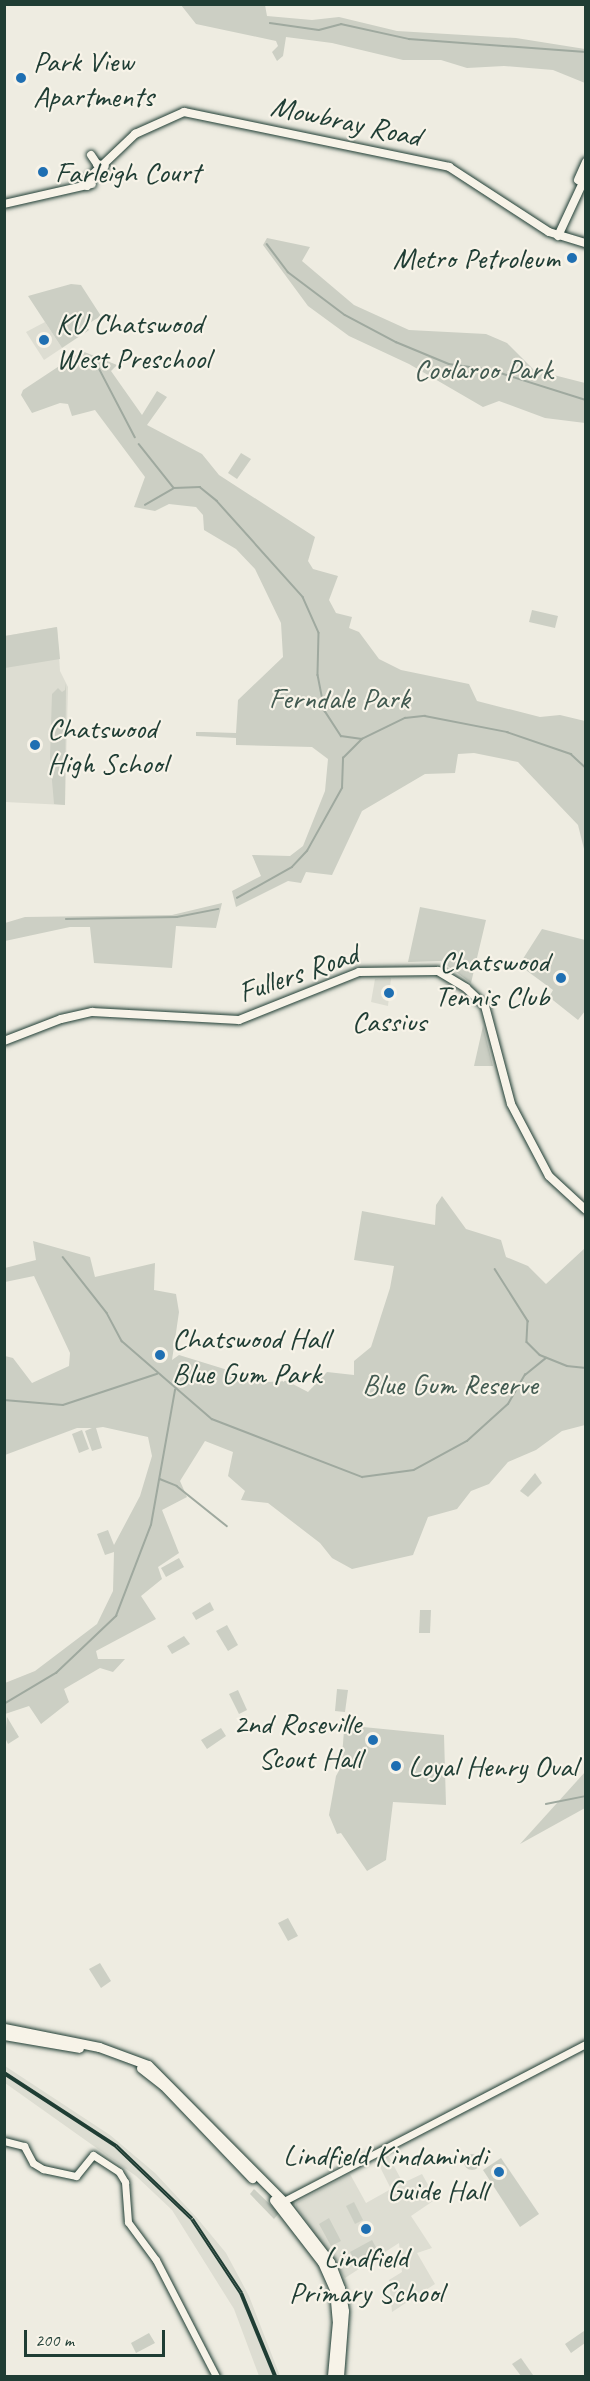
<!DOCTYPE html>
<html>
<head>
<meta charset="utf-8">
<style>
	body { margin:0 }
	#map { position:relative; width:590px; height:2381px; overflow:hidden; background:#eeece1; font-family:Caveat,sans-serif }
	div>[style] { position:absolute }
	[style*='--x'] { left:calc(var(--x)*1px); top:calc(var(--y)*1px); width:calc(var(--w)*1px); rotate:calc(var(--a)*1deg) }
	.built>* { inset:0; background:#ddddd2 }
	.green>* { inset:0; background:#cccfc4 }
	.round { border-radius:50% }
	.stream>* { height:1.5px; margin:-0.75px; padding:0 0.75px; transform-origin:0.75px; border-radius:0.75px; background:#9fa99f }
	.roads { filter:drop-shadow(0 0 2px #1f3d34) drop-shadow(0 0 2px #1f3d34) }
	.minor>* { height:7px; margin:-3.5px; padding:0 3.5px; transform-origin:3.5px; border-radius:3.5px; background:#f7f3e8 }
	.major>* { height:8px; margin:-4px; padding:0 4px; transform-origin:4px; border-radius:4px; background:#f7f3e8 }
	.highway>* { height:9px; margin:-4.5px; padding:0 4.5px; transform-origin:4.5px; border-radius:4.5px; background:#f7f3e8 }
	.rail>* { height:4px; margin-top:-2px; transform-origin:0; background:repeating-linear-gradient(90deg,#f7f3e8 0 4.5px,#1f3d34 0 9px); box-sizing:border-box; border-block:2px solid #1f3d34 }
	.dots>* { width:16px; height:16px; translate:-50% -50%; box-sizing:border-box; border:3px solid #f7f3e8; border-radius:50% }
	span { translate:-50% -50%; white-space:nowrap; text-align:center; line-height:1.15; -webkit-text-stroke:4.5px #f7f3e8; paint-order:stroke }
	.poi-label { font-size:30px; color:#1f3d34 }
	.left { translate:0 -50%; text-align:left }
	.right { translate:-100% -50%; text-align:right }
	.street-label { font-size:30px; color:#1f3d34 }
	.park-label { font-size:30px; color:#425a51 }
	.frame { position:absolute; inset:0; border:6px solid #1f3d34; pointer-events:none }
	.scale { position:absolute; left:24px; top:2330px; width:141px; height:27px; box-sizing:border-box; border:3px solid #1f3d34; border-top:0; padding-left:8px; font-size:18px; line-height:21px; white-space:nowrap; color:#1f3d34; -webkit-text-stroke:4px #f7f3e8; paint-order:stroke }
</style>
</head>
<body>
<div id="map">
	<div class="built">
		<div style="clip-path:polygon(45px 322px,62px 348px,44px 360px,26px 332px)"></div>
		<div style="clip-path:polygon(57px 627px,60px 671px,68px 687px,65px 805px,5px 802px,5px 636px)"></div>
		<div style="clip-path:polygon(391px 978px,388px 1006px,371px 1002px,375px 979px)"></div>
		<div style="clip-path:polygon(5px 2066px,110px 2135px,155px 2173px,197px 2218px,226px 2253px,249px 2296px,280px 2376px,259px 2376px,234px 2309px,172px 2210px,136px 2176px,5px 2083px)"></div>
		<div style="clip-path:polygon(388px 2155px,403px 2183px,422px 2174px,436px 2199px,411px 2216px,432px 2248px,417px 2253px,435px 2284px,392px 2312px,389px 2280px,402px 2272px,399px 2243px,345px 2278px,296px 2206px,296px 2203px,350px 2174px,366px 2203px,391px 2189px,377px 2161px)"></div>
	</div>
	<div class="green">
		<div style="clip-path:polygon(181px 5px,265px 5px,267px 16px,312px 20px,339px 17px,397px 31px,516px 38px,585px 49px,585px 83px,553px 70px,504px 66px,467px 68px,441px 60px,403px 60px,332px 43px,286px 37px,283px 56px,277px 61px,272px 52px,278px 46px,276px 41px,196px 24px)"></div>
		<div style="clip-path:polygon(267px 238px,310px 247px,302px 261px,354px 305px,409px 330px,486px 334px,507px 343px,534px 370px,585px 383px,585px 423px,545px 418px,499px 401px,483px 407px,409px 364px,349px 336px,308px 306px,263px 245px)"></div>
		<div style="clip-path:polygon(71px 284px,81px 285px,101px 316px,86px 325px,89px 330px,62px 348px,28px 296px)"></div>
		<div style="clip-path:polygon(82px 351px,117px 365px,111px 371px,142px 415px,157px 391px,167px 397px,147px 425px,202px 454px,219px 475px,315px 537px,308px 561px,313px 569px,338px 576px,329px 600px,336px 613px,352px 617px,349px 628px,359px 632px,379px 659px,401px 670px,469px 684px,477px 701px,540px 717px,560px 715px,585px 721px,585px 853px,578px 825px,518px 762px,474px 753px,458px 754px,455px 773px,425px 774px,362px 811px,332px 875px,306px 872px,301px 883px,288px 881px,236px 907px,232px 891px,261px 876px,252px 855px,290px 856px,303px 846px,325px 791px,328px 759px,312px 747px,236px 745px,236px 738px,196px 736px,196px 732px,204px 732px,236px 733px,238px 700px,283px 657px,281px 623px,255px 569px,236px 549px,204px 530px,203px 515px,196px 507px,169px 504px,155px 511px,134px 507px,145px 477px,95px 410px,72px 416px,68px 404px,60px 403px,32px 413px,21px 395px,23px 390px)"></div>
		<div style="clip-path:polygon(241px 453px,251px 459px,237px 479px,228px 473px)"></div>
		<div style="clip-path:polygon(532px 610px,558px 616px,555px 628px,529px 622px)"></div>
		<div style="clip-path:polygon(57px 627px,60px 659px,5px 668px,5px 636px)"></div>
		<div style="clip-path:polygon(66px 683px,65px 805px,54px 804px,50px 757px,52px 694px,58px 688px,62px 692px,65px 690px)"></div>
		<div style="clip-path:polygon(222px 903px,216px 928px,176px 926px,172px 968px,94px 963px,90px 927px,70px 927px,5px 941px,5px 923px,25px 917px,172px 915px)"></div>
		<div style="clip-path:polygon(420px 907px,486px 920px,471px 983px,441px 961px,408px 962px)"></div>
		<div style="clip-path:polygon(542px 929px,585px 940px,585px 1011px,578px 1020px,549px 997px,553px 990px,519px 965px)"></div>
		<div style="clip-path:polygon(483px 1026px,493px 1066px,474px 1066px)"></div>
		<div style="clip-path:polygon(442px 1196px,466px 1229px,501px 1240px,506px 1257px,528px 1266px,546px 1284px,585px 1248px,585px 1425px,562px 1431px,536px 1450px,508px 1462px,489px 1484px,471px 1491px,457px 1509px,428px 1517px,413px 1555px,352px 1569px,332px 1558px,320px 1543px,268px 1503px,241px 1500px,245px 1491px,228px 1476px,233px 1452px,205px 1441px,180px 1481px,187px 1497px,162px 1510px,179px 1553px,158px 1567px,162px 1579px,141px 1596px,156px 1619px,96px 1651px,98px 1659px,125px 1659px,113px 1672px,100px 1668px,64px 1689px,69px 1702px,41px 1724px,29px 1706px,5px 1714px,5px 1683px,35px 1671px,97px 1624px,113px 1591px,114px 1552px,105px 1555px,97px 1534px,108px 1530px,114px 1545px,140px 1496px,152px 1456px,148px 1437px,103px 1427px,96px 1428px,102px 1448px,92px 1451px,85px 1431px,92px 1428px,77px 1428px,5px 1455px,5px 1356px,13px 1358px,32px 1383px,69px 1366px,70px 1353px,34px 1276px,5px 1282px,5px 1268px,36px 1260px,33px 1241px,90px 1257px,95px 1277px,155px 1263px,154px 1290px,176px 1294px,179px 1312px,172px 1360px,179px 1355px,267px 1382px,287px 1381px,308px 1392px,327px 1372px,354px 1375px,354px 1361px,371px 1347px,390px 1288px,394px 1266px,354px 1260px,362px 1211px,435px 1225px,436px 1205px)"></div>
		<div style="clip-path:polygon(82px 1430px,89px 1449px,79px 1453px,72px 1434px)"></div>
		<div style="clip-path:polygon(535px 1473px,542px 1483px,528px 1497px,520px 1491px)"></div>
		<div style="clip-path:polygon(179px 1558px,184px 1567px,166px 1577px,161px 1568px)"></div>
		<div style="clip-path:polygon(210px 1602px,214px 1610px,196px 1620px,192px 1613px)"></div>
		<div style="clip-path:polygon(420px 1610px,431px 1610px,430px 1633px,419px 1633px)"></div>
		<div style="clip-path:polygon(227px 1625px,238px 1645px,228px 1651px,216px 1631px)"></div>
		<div style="clip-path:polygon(184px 1636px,190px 1644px,172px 1654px,167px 1646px)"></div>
		<div style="clip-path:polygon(337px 1689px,348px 1690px,345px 1712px,335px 1711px)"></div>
		<div style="clip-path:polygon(238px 1690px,247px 1710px,239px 1714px,229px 1694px)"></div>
		<div style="clip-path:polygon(7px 1717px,19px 1737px,8px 1744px,5px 1738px)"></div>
		<div style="clip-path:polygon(363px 1727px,444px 1735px,446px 1805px,393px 1802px,386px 1860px,367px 1871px,341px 1833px,337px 1834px,329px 1815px,336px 1776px,341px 1767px,344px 1731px)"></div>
		<div style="clip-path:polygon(221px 1728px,226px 1736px,207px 1749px,201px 1740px)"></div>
		<div style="clip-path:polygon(585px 1772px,585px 1808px,520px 1844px)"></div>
		<div style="clip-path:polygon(288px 1918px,298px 1936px,288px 1941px,278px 1923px)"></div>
		<div style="clip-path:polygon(100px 1963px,111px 1981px,101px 1988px,89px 1969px)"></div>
		<div class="round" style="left:464px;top:2154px;width:16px;height:16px"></div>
		<div style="clip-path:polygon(501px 2158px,539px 2214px,520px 2227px,483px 2170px)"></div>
		<div style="clip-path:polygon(254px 2189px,279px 2213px,274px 2219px,250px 2194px)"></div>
		<div style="clip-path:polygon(354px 2202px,363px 2220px,355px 2224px,346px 2206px)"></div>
		<div style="clip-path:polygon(329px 2218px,341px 2241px,331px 2246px,319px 2224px)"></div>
		<div style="clip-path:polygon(372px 2240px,378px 2251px,356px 2263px,350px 2252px)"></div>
		<div style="clip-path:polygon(584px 2331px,585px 2343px,571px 2353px,565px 2344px)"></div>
		<div style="clip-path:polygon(149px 2333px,155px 2343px,136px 2353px,131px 2343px)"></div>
		<div style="clip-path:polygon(521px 2358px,533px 2375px,530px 2376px,521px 2376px,512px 2364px)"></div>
	</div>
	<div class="stream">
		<div style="--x:270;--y:23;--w:49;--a:8.1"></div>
		<div style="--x:319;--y:30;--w:23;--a:-15"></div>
		<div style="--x:341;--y:24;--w:70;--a:12.4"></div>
		<div style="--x:409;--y:39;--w:177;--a:4.2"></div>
		<div style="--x:267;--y:244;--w:35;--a:53"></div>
		<div style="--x:288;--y:272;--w:71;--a:37"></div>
		<div style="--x:345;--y:315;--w:58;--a:27.9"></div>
		<div style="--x:396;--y:342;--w:57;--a:22.5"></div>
		<div style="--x:449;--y:364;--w:42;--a:8.1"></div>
		<div style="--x:491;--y:370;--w:100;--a:17.5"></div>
		<div style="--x:99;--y:368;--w:78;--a:62.4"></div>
		<div style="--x:139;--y:444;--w:56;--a:51.5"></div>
		<div style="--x:174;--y:488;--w:26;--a:-2"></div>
		<div style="--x:200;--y:487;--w:22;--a:39"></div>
		<div style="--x:217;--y:501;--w:129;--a:48.1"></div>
		<div style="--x:303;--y:597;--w:39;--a:66"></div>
		<div style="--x:319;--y:633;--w:42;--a:91.4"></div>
		<div style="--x:318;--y:675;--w:37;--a:79"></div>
		<div style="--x:325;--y:711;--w:30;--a:57"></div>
		<div style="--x:341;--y:736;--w:21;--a:8"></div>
		<div style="--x:145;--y:505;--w:32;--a:-30"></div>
		<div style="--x:237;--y:898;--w:63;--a:-29.4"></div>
		<div style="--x:292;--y:867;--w:22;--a:-47"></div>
		<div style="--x:307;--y:851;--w:72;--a:-60.9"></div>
		<div style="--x:342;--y:788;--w:30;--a:-88"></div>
		<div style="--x:343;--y:758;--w:27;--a:-45"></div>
		<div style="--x:362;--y:739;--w:48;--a:-26"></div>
		<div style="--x:405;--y:718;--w:20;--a:-6"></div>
		<div style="--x:425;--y:716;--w:84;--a:11"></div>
		<div style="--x:507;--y:732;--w:68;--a:19"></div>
		<div style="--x:571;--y:754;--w:21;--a:43"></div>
		<div style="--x:66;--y:919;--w:111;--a:-1"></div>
		<div style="--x:177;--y:917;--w:42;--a:-11"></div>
		<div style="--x:63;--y:1257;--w:71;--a:51.8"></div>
		<div style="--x:107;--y:1313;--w:32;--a:62"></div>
		<div style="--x:122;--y:1341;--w:119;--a:40.9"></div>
		<div style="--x:212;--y:1419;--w:161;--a:21.1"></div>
		<div style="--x:362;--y:1477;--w:52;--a:-7.7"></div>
		<div style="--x:414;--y:1470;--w:60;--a:-28.7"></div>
		<div style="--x:467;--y:1441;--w:55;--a:-42.1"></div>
		<div style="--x:508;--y:1404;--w:34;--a:-60"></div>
		<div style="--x:525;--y:1375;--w:27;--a:-39"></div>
		<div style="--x:495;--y:1269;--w:62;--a:57.6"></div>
		<div style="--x:528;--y:1321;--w:21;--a:93"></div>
		<div style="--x:527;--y:1342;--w:18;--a:45"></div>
		<div style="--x:540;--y:1355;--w:29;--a:22"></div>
		<div style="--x:567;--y:1366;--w:19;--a:6"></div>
		<div style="--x:4;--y:1400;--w:59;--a:4.8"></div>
		<div style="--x:63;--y:1405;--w:99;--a:-18.3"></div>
		<div style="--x:160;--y:1479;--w:18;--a:22"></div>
		<div style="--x:177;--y:1486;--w:64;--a:38.7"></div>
		<div style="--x:4;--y:1704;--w:61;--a:-30.8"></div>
		<div style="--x:56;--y:1673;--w:83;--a:-43.5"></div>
		<div style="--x:116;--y:1616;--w:97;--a:-69"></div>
		<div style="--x:151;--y:1525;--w:137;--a:-79.9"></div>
		<div style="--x:546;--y:1804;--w:41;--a:-11.3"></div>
	</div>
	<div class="roads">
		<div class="minor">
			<div style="--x:4;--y:2141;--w:21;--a:14"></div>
			<div style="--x:24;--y:2146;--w:19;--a:62"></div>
			<div style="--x:33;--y:2163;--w:12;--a:31"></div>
			<div style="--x:43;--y:2169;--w:34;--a:12"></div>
			<div style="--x:76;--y:2176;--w:27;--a:-51"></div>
			<div style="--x:93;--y:2155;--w:31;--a:33"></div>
			<div style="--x:119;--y:2172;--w:12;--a:59"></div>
			<div style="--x:125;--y:2182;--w:40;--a:85.7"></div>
			<div style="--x:128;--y:2222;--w:47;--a:53.6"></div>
			<div style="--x:156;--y:2260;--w:131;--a:62.7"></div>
			<div style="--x:280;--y:2203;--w:345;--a:-27.5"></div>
		</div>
		<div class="major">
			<div style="--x:91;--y:155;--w:11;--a:56"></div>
			<div style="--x:97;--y:164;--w:8;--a:14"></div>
			<div style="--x:578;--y:180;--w:20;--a:-66"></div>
			<div style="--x:87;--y:186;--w:8;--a:-76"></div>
			<div style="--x:89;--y:178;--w:64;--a:-43.7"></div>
			<div style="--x:135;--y:134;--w:54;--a:-24.2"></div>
			<div style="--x:184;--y:112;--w:271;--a:11.7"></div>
			<div style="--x:449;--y:167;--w:119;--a:33"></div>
			<div style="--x:549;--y:232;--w:39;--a:17"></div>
			<div style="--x:4;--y:204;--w:90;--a:-12.8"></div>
			<div style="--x:558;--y:236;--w:66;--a:-65"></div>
			<div style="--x:4;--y:1041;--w:61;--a:-21.1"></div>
			<div style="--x:61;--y:1019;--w:32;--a:-13"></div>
			<div style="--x:92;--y:1012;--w:147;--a:3.1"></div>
			<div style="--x:239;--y:1020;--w:129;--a:-21.8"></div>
			<div style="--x:359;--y:972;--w:79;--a:-0.7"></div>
			<div style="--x:438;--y:971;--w:33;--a:31"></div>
			<div style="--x:466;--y:988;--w:26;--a:43"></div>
			<div style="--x:485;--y:1006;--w:101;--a:75.1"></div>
			<div style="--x:511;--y:1104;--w:81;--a:62.2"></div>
			<div style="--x:549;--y:1176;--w:50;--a:42.6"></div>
		</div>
		<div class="highway">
			<div style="--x:4;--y:2028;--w:97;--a:11.3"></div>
			<div style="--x:99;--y:2047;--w:52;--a:20.2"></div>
			<div style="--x:148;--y:2065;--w:192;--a:45.2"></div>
			<div style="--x:283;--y:2201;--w:77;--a:52.4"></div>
			<div style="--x:330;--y:2262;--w:28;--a:69"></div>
			<div style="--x:340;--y:2288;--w:23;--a:80"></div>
			<div style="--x:344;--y:2311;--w:65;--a:94.4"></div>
			<div style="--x:4;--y:2035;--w:76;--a:9.8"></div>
			<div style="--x:141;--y:2068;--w:28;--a:38"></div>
			<div style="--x:163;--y:2085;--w:129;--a:46.3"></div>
			<div style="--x:274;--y:2200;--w:78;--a:52.3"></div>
			<div style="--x:322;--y:2262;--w:30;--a:66"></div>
			<div style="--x:334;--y:2289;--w:32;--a:85"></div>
			<div style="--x:337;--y:2321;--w:55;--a:95.2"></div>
		</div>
	</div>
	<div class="rail">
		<div style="--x:4;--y:2073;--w:134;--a:33.1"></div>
		<div style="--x:116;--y:2146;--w:105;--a:43.8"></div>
		<div style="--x:192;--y:2219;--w:89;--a:56.5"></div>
		<div style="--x:241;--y:2293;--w:90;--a:67.7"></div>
	</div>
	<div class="dots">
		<div style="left:21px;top:78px;background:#1f6fb2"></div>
		<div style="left:43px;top:172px;background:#1f6fb2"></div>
		<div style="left:572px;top:258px;background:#1f6fb2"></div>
		<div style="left:44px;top:340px;background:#1f6fb2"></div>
		<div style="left:35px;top:745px;background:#1f6fb2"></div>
		<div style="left:561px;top:978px;background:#1f6fb2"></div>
		<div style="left:389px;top:993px;background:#1f6fb2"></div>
		<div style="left:160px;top:1355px;background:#1f6fb2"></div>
		<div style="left:373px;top:1740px;background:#1f6fb2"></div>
		<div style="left:396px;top:1766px;background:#1f6fb2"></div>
		<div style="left:499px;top:2172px;background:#1f6fb2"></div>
		<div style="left:366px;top:2229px;background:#1f6fb2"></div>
	</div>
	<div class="poi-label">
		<span class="left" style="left:33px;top:78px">Park View<br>Apartments</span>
		<span class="left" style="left:55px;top:172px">Farleigh Court</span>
		<span class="right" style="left:560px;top:258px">Metro Petroleum</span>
		<span class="left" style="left:56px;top:340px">KU Chatswood<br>West Preschool</span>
		<span class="left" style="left:47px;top:745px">Chatswood<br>High School</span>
		<span class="right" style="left:549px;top:978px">Chatswood<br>Tennis Club</span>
		<span style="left:389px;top:1021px">Cassius</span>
		<span class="left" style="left:172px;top:1355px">Chatswood Hall<br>Blue Gum Park</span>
		<span class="right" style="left:361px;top:1740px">2nd Roseville<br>Scout Hall</span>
		<span class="left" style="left:408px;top:1766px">Loyal Henry Oval</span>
		<span class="right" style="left:487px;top:2172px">Lindfield Kindamindi<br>Guide Hall</span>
		<span style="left:366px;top:2274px">Lindfield<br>Primary School</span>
	</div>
	<div class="street-label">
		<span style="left:346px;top:121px;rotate:12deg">Mowbray Road</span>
		<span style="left:298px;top:973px;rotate:-19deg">Fullers Road</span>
	</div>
	<div class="park-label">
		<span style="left:483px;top:369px">Coolaroo Park</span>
		<span style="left:339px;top:698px">Ferndale Park</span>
		<span style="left:450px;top:1384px">Blue Gum Reserve</span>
	</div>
	<div class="frame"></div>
	<div class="scale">200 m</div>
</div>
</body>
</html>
